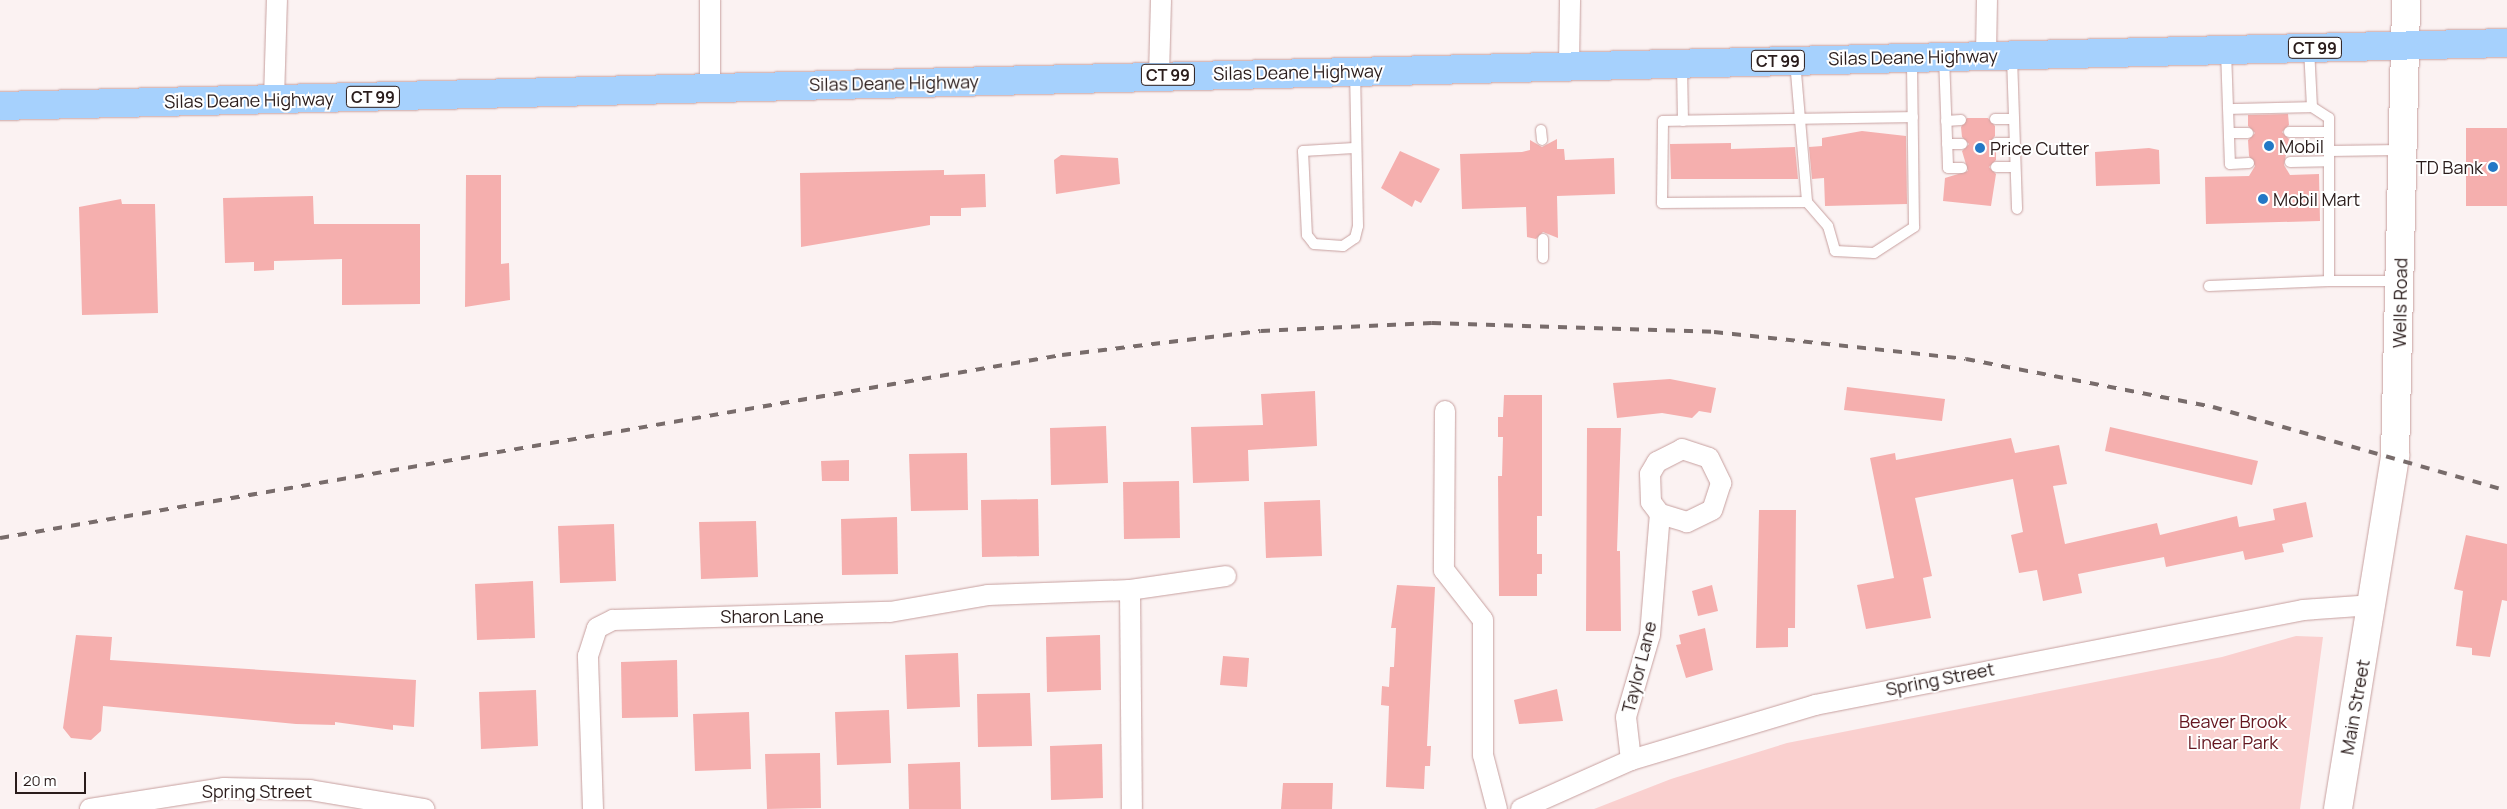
<!DOCTYPE html>
<html>
<head>
<meta charset="utf-8">
<style>
	body { margin:0 }
	#map { position:relative; width:2507px; height:809px; overflow:hidden; background:#fbf2f2; font-family:Manrope,sans-serif }
	div>[style] { position:absolute }
	[style*='--x'] { left:calc(var(--x)*1px); top:calc(var(--y)*1px); width:calc(var(--w)*1px); rotate:calc(var(--a)*1deg) }
	.green>* { inset:0; background:#fad0cf }
	.building>* { inset:0; background:#f5afae }
	.roads { filter:drop-shadow(0 0 1px #c7a09f) drop-shadow(0 0 1px #c7a09f) }
	.lane>* { height:10px; margin:-5px; padding:0 5px; transform-origin:5px; border-radius:5px; background:#fff }
	.street>* { height:20px; margin:-10px; padding:0 10px; transform-origin:10px; border-radius:10px; background:#fff }
	.secondary>* { height:28px; margin:-14px; padding:0 14px; transform-origin:14px; border-radius:14px; background:#fff }
	.primary>* { height:28px; margin:-14px; padding:0 14px; transform-origin:14px; border-radius:14px; background:#a6d1fd }
	.rail>* { height:4px; margin-top:-2px; transform-origin:0; background:repeating-linear-gradient(90deg,#786c6b 0 9px,transparent 0 18px) }
	.dots>* { width:14px; height:14px; translate:-50% -50%; box-sizing:border-box; border:2px solid #fff; border-radius:50% }
	span { translate:-50% -50%; white-space:nowrap; text-align:center; line-height:1.15; -webkit-text-stroke:4px #fff; paint-order:stroke }
	.shield-label span { padding:1px 4px; background:#fff; border:1px solid; border-radius:4px; -webkit-text-stroke-width:0 }
	.shield-label { font-size:16px; color:#2a1c1b; font-weight:700 }
	.street-label { font-size:18px; color:#2a1c1b }
	.poi-label { font-size:18px; color:#2a1c1b }
	.left { translate:0 -50%; text-align:left }
	.right { translate:-100% -50%; text-align:right }
	.park-label { font-size:18px; color:#65161f }
	.scale { position:absolute; left:15px; top:772px; width:71px; height:22px; box-sizing:border-box; border:2px solid #2a1c1b; border-top:0; padding-left:6px; font-size:15px; line-height:18px; white-space:nowrap; color:#2a1c1b; -webkit-text-stroke:4px #fff; paint-order:stroke }
</style>
</head>
<body>
<div id="map">
	<div class="green">
		<div style="clip-path:polygon(2296px 636px,2323px 637px,2300px 809px,1594px 809px,1671px 779px,1787px 743px,2222px 657px)"></div>
	</div>
	<div class="building">
		<div style="clip-path:polygon(2288px 114px,2289px 125px,2282px 132px,2289px 139px,2284px 165px,2290px 175px,2319px 174px,2320px 221px,2206px 224px,2205px 177px,2249px 176px,2255px 166px,2249px 156px,2248px 140px,2255px 133px,2248px 126px,2248px 115px)"></div>
		<div style="clip-path:polygon(1967px 118px,1988px 118px,1995px 126px,1995px 136px,1989px 143px,1996px 150px,1996px 160px,1989px 167px,1996px 174px,1991px 206px,1943px 201px,1945px 178px,1968px 171px,1962px 151px,1969px 144px,1962px 137px,1961px 127px)"></div>
		<div style="clip-path:polygon(2466px 128px,2507px 128px,2507px 206px,2466px 206px)"></div>
		<div style="clip-path:polygon(1862px 131px,1906px 136px,1907px 204px,1825px 206px,1824px 178px,1812px 179px,1809px 147px,1822px 146px,1822px 138px)"></div>
		<div style="clip-path:polygon(1557px 139px,1557px 149px,1564px 149px,1565px 160px,1614px 158px,1615px 194px,1557px 196px,1558px 238px,1543px 232px,1536px 239px,1527px 237px,1526px 207px,1462px 209px,1460px 154px,1522px 152px,1530px 150px,1530px 140px,1542px 147px)"></div>
		<div style="clip-path:polygon(1731px 143px,1731px 149px,1795px 147px,1798px 179px,1671px 179px,1670px 144px)"></div>
		<div style="clip-path:polygon(2149px 148px,2159px 150px,2160px 184px,2096px 186px,2095px 152px)"></div>
		<div style="clip-path:polygon(1400px 151px,1440px 169px,1421px 203px,1415px 200px,1412px 207px,1381px 188px)"></div>
		<div style="clip-path:polygon(1061px 155px,1118px 158px,1120px 184px,1056px 194px,1054px 160px)"></div>
		<div style="clip-path:polygon(944px 170px,944px 175px,985px 174px,986px 207px,961px 208px,961px 216px,930px 216px,930px 225px,801px 247px,800px 173px)"></div>
		<div style="clip-path:polygon(466px 175px,501px 175px,501px 264px,509px 263px,510px 300px,465px 307px)"></div>
		<div style="clip-path:polygon(313px 196px,314px 224px,420px 224px,420px 304px,342px 305px,342px 259px,274px 261px,274px 270px,254px 271px,254px 262px,225px 263px,223px 198px)"></div>
		<div style="clip-path:polygon(121px 199px,122px 204px,155px 204px,158px 313px,82px 315px,79px 207px)"></div>
		<div style="clip-path:polygon(1670px 379px,1716px 388px,1711px 413px,1699px 411px,1692px 418px,1662px 413px,1617px 418px,1613px 383px)"></div>
		<div style="clip-path:polygon(1847px 387px,1945px 399px,1942px 421px,1844px 410px)"></div>
		<div style="clip-path:polygon(1315px 391px,1317px 446px,1248px 450px,1249px 481px,1193px 483px,1191px 427px,1263px 425px,1261px 394px)"></div>
		<div style="clip-path:polygon(1504px 395px,1542px 395px,1542px 516px,1537px 516px,1537px 554px,1542px 554px,1542px 574px,1537px 574px,1537px 596px,1499px 596px,1498px 476px,1502px 476px,1503px 437px,1498px 437px,1498px 417px,1503px 417px)"></div>
		<div style="clip-path:polygon(1106px 426px,1108px 483px,1051px 485px,1050px 428px)"></div>
		<div style="clip-path:polygon(2110px 427px,2258px 461px,2252px 485px,2105px 451px)"></div>
		<div style="clip-path:polygon(1587px 428px,1621px 428px,1617px 551px,1620px 551px,1621px 631px,1586px 631px)"></div>
		<div style="clip-path:polygon(2011px 438px,2015px 453px,2059px 445px,2067px 484px,2053px 486px,2065px 544px,2157px 523px,2160px 535px,2237px 516px,2239px 527px,2275px 520px,2273px 509px,2306px 502px,2313px 537px,2282px 544px,2284px 552px,2245px 560px,2243px 551px,2166px 567px,2164px 557px,2078px 574px,2082px 593px,2043px 601px,2037px 570px,2019px 573px,2011px 535px,2023px 532px,2013px 479px,1915px 498px,1932px 576px,1923px 578px,1931px 618px,1866px 629px,1857px 585px,1894px 578px,1870px 458px,1895px 453px,1896px 460px)"></div>
		<div style="clip-path:polygon(967px 453px,968px 510px,911px 511px,909px 454px)"></div>
		<div style="clip-path:polygon(849px 460px,849px 481px,822px 481px,821px 461px)"></div>
		<div style="clip-path:polygon(1179px 481px,1180px 538px,1124px 539px,1123px 482px)"></div>
		<div style="clip-path:polygon(1038px 499px,1039px 556px,982px 557px,981px 500px)"></div>
		<div style="clip-path:polygon(1320px 500px,1322px 556px,1266px 558px,1264px 502px)"></div>
		<div style="clip-path:polygon(1759px 510px,1796px 510px,1795px 628px,1788px 628px,1788px 647px,1756px 648px)"></div>
		<div style="clip-path:polygon(897px 517px,898px 574px,842px 575px,841px 519px)"></div>
		<div style="clip-path:polygon(756px 521px,758px 577px,701px 579px,699px 522px)"></div>
		<div style="clip-path:polygon(614px 524px,616px 581px,560px 583px,558px 526px)"></div>
		<div style="clip-path:polygon(2466px 535px,2507px 544px,2507px 601px,2502px 600px,2490px 657px,2472px 655px,2472px 648px,2456px 646px,2463px 591px,2454px 589px)"></div>
		<div style="clip-path:polygon(533px 581px,535px 638px,477px 640px,475px 584px)"></div>
		<div style="clip-path:polygon(1397px 585px,1435px 587px,1427px 746px,1431px 746px,1430px 766px,1425px 766px,1424px 789px,1386px 787px,1389px 706px,1381px 705px,1382px 686px,1389px 687px,1390px 667px,1394px 667px,1396px 628px,1391px 628px)"></div>
		<div style="clip-path:polygon(1712px 585px,1718px 611px,1698px 616px,1692px 591px)"></div>
		<div style="clip-path:polygon(1705px 628px,1713px 670px,1686px 678px,1676px 645px,1681px 644px,1679px 635px)"></div>
		<div style="clip-path:polygon(76px 635px,112px 637px,110px 660px,416px 680px,414px 727px,393px 725px,393px 730px,335px 722px,335px 725px,296px 724px,103px 706px,101px 731px,91px 740px,71px 738px,63px 728px)"></div>
		<div style="clip-path:polygon(1100px 635px,1101px 690px,1047px 692px,1046px 637px)"></div>
		<div style="clip-path:polygon(958px 653px,960px 707px,907px 709px,905px 655px)"></div>
		<div style="clip-path:polygon(1223px 656px,1249px 658px,1247px 687px,1220px 685px)"></div>
		<div style="clip-path:polygon(677px 660px,678px 717px,622px 718px,621px 662px)"></div>
		<div style="clip-path:polygon(1557px 689px,1563px 721px,1519px 724px,1514px 700px)"></div>
		<div style="clip-path:polygon(536px 690px,538px 746px,481px 749px,479px 692px)"></div>
		<div style="clip-path:polygon(1030px 693px,1032px 746px,978px 747px,977px 694px)"></div>
		<div style="clip-path:polygon(889px 710px,891px 763px,837px 765px,835px 712px)"></div>
		<div style="clip-path:polygon(749px 712px,751px 769px,695px 771px,693px 714px)"></div>
		<div style="clip-path:polygon(1102px 744px,1103px 798px,1051px 800px,1050px 746px)"></div>
		<div style="clip-path:polygon(820px 753px,821px 808px,767px 809px,765px 754px)"></div>
		<div style="clip-path:polygon(960px 762px,961px 809px,909px 809px,908px 764px)"></div>
		<div style="clip-path:polygon(1283px 783px,1333px 783px,1332px 809px,1281px 809px)"></div>
	</div>
	<div class="roads">
		<div class="lane">
			<div style="--x:2309;--y:48;--w:59;--a:87.1"></div>
			<div style="--x:2226;--y:51;--w:113;--a:88"></div>
			<div style="--x:2230;--y:164;--w:19;--a:-3"></div>
			<div style="--x:1944;--y:57;--w:111;--a:87.9"></div>
			<div style="--x:1948;--y:168;--w:14;--a:0"></div>
			<div style="--x:2012;--y:57;--w:152;--a:88.1"></div>
			<div style="--x:1795;--y:61;--w:142;--a:85.1"></div>
			<div style="--x:1807;--y:202;--w:32;--a:49"></div>
			<div style="--x:1828;--y:226;--w:26;--a:74"></div>
			<div style="--x:1835;--y:251;--w:39;--a:3"></div>
			<div style="--x:1874;--y:253;--w:48;--a:-33"></div>
			<div style="--x:1914;--y:227;--w:169;--a:-90.7"></div>
			<div style="--x:1682;--y:64;--w:57;--a:89"></div>
			<div style="--x:1995;--y:119;--w:19;--a:0"></div>
			<div style="--x:1946;--y:121;--w:15;--a:-4"></div>
			<div style="--x:1541;--y:130;--w:10;--a:84"></div>
			<div style="--x:2289;--y:132;--w:40;--a:0"></div>
			<div style="--x:2230;--y:133;--w:18;--a:0"></div>
			<div style="--x:1996;--y:143;--w:18;--a:0"></div>
			<div style="--x:1947;--y:144;--w:15;--a:0"></div>
			<div style="--x:1354;--y:148;--w:51;--a:176.6"></div>
			<div style="--x:1303;--y:151;--w:84;--a:87.3"></div>
			<div style="--x:1307;--y:235;--w:11;--a:52"></div>
			<div style="--x:1314;--y:244;--w:29;--a:4"></div>
			<div style="--x:1343;--y:246;--w:14;--a:-34"></div>
			<div style="--x:1355;--y:238;--w:12;--a:-76"></div>
			<div style="--x:1358;--y:226;--w:154;--a:-91.1"></div>
			<div style="--x:2329;--y:151;--w:71;--a:-0.8"></div>
			<div style="--x:2290;--y:162;--w:39;--a:-1"></div>
			<div style="--x:1996;--y:167;--w:19;--a:0"></div>
			<div style="--x:1807;--y:202;--w:145;--a:179.6"></div>
			<div style="--x:1662;--y:203;--w:82;--a:-89.3"></div>
			<div style="--x:1663;--y:121;--w:250;--a:-0.9"></div>
			<div style="--x:1543;--y:258;--w:19;--a:-90"></div>
			<div style="--x:2329;--y:281;--w:68;--a:0"></div>
			<div style="--x:2209;--y:286;--w:120;--a:-2.4"></div>
			<div style="--x:2329;--y:281;--w:163;--a:-90"></div>
			<div style="--x:2329;--y:118;--w:20;--a:-147"></div>
			<div style="--x:2312;--y:107;--w:82;--a:178.6"></div>
		</div>
		<div class="street">
			<div style="--x:1986;--y:55;--w:55;--a:-89"></div>
			<div style="--x:1569;--y:65;--w:65;--a:-89.1"></div>
			<div style="--x:1159;--y:76;--w:76;--a:-88.5"></div>
			<div style="--x:710;--y:87;--w:87;--a:-90"></div>
			<div style="--x:274;--y:99;--w:99;--a:-88.3"></div>
			<div style="--x:1445;--y:411;--w:159;--a:90.4"></div>
			<div style="--x:1444;--y:570;--w:63;--a:52"></div>
			<div style="--x:1483;--y:620;--w:135;--a:90"></div>
			<div style="--x:1483;--y:755;--w:56;--a:75.5"></div>
			<div style="--x:1130;--y:590;--w:219;--a:89.5"></div>
			<div style="--x:1631;--y:760;--w:43;--a:-96.6"></div>
			<div style="--x:1626;--y:717;--w:85;--a:-73.7"></div>
			<div style="--x:1650;--y:635;--w:121;--a:-85.3"></div>
			<div style="--x:1660;--y:514;--w:15;--a:-127"></div>
			<div style="--x:1651;--y:502;--w:28;--a:-92"></div>
			<div style="--x:1650;--y:474;--w:14;--a:-60"></div>
			<div style="--x:1657;--y:462;--w:28;--a:-27"></div>
			<div style="--x:1682;--y:449;--w:28;--a:18"></div>
			<div style="--x:1709;--y:458;--w:28;--a:64"></div>
			<div style="--x:1721;--y:483;--w:28;--a:108"></div>
			<div style="--x:1712;--y:510;--w:28;--a:154"></div>
			<div style="--x:1687;--y:522;--w:28;--a:-163"></div>
			<div style="--x:90;--y:809;--w:136;--a:-8.9"></div>
			<div style="--x:224;--y:788;--w:86;--a:1.3"></div>
			<div style="--x:310;--y:790;--w:116;--a:9.5"></div>
			<div style="--x:593;--y:809;--w:153;--a:-91.9"></div>
			<div style="--x:588;--y:656;--w:29;--a:-72"></div>
			<div style="--x:597;--y:628;--w:18;--a:-27"></div>
			<div style="--x:613;--y:620;--w:277;--a:-1.7"></div>
			<div style="--x:890;--y:612;--w:99;--a:-9.8"></div>
			<div style="--x:988;--y:595;--w:142;--a:-2"></div>
			<div style="--x:1130;--y:590;--w:97;--a:-8.3"></div>
			<div style="--x:1521;--y:809;--w:120;--a:-24"></div>
			<div style="--x:1631;--y:760;--w:192;--a:-16.6"></div>
			<div style="--x:1815;--y:705;--w:497;--a:-11"></div>
			<div style="--x:2303;--y:610;--w:70;--a:-4.1"></div>
		</div>
		<div class="secondary">
			<div style="--x:2338;--y:809;--w:358;--a:-80.8"></div>
			<div style="--x:2395;--y:456;--w:456;--a:-88.6"></div>
		</div>
		<div class="primary">
			<div style="--x:0;--y:106;--w:2508;--a:-1.44"></div>
		</div>
	</div>
	<div class="rail">
		<div style="--x:0;--y:538;--w:1078;--a:-9.78"></div>
		<div style="--x:1062;--y:355;--w:200;--a:-6.9"></div>
		<div style="--x:1261;--y:331;--w:171;--a:-2.7"></div>
		<div style="--x:1432;--y:323;--w:282;--a:1.8"></div>
		<div style="--x:1714;--y:332;--w:253;--a:6.1"></div>
		<div style="--x:1966;--y:359;--w:252;--a:11"></div>
		<div style="--x:2213;--y:407;--w:306;--a:15.9"></div>
	</div>
	<div class="dots">
		<div style="left:2269px;top:146px;background:#2378c6"></div>
		<div style="left:1980px;top:148px;background:#2378c6"></div>
		<div style="left:2493px;top:167px;background:#2378c6"></div>
		<div style="left:2263px;top:199px;background:#2378c6"></div>
	</div>
	<div class="shield-label">
		<span style="left:2315px;top:48px">CT 99</span>
		<span style="left:1778px;top:61px">CT 99</span>
		<span style="left:1168px;top:75px">CT 99</span>
		<span style="left:373px;top:97px">CT 99</span>
	</div>
	<div class="street-label">
		<span style="left:1913px;top:57px;rotate:-1deg">Silas Deane Highway</span>
		<span style="left:1298px;top:72px;rotate:-1deg">Silas Deane Highway</span>
		<span style="left:894px;top:83px;rotate:-1deg">Silas Deane Highway</span>
		<span style="left:249px;top:100px;rotate:-1deg">Silas Deane Highway</span>
		<span style="left:2400px;top:303px;rotate:-89deg">Wells Road</span>
		<span style="left:772px;top:616px">Sharon Lane</span>
		<span style="left:1639px;top:667px;rotate:-76deg">Taylor Lane</span>
		<span style="left:1940px;top:679px;rotate:-11deg">Spring Street</span>
		<span style="left:2355px;top:707px;rotate:-80deg">Main Street</span>
		<span style="left:257px;top:791px">Spring Street</span>
	</div>
	<div class="poi-label">
		<span class="left" style="left:2279px;top:146px">Mobil</span>
		<span class="left" style="left:1990px;top:148px">Price Cutter</span>
		<span class="right" style="left:2483px;top:167px">TD Bank</span>
		<span class="left" style="left:2273px;top:199px">Mobil Mart</span>
	</div>
	<div class="park-label">
		<span style="left:2233px;top:732px">Beaver Brook<br>Linear Park</span>
	</div>
	<div class="scale">20 m</div>
</div>
</body>
</html>
